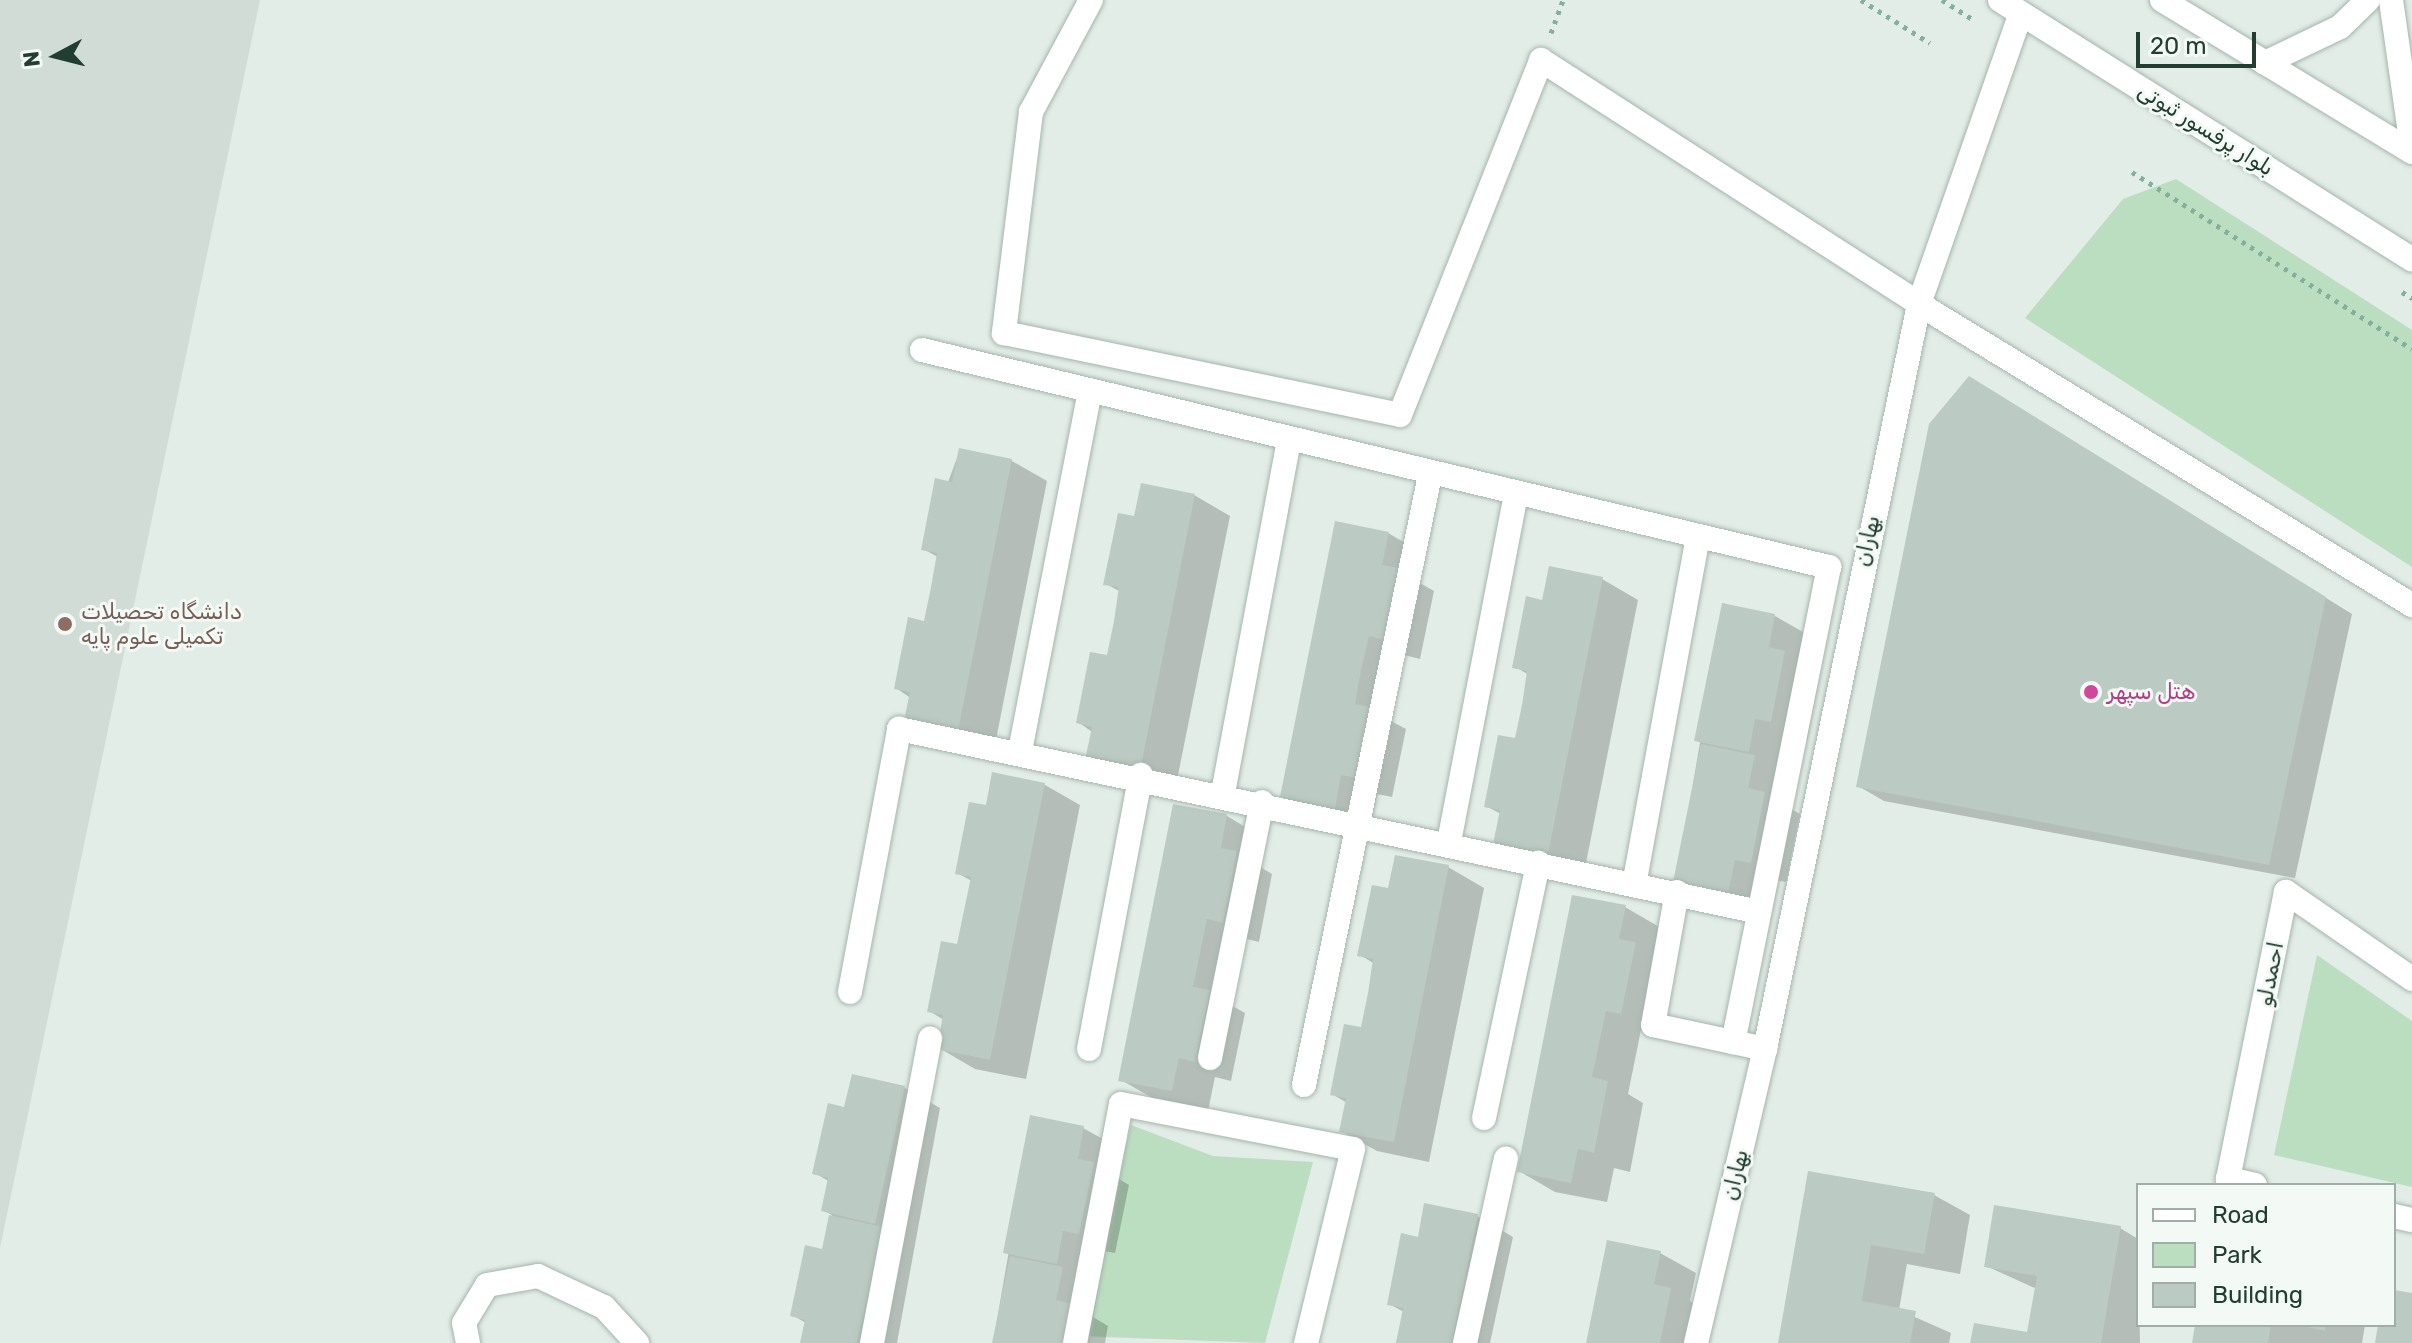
<!DOCTYPE html>
<html>
<head>
<meta charset="utf-8">
<style>
	body { margin:0 }
	#map { position:relative; width:2412px; height:1343px; overflow:hidden; background:#e2ede7; font-family:Rubik,Cairo,sans-serif }
	div>[style] { position:absolute }
	[style*='--x'] { left:calc(var(--x)*1px); top:calc(var(--y)*1px); width:calc(var(--w)*1px); rotate:calc(var(--a)*1deg) }
	.built>* { inset:0; background:#d1dcd6 }
	.green>* { inset:0; background:#bbdec0 }
	.shadow>* { inset:0; background:#0003 }
	.building>* { inset:0; background:#bbcac2 }
	.path>* { height:5px; margin-top:-2.5px; transform-origin:0; background:repeating-linear-gradient(90deg,#83b09d 0 4px,transparent 0 10px) }
	.roads { filter:drop-shadow(0 0 2px #a5b5ad) drop-shadow(0 0 2px #a5b5ad) }
	.street>* { height:24px; margin:-12px; padding:0 12px; transform-origin:12px; border-radius:12px; background:#fff }
	.secondary>* { height:24px; margin:-12px; padding:0 12px; transform-origin:12px; border-radius:12px; background:#fff }
	.dots>* { width:22px; height:22px; translate:-50% -50%; box-sizing:border-box; border:4px solid #f3f9f5; border-radius:50% }
	span { translate:-50% -50%; white-space:nowrap; text-align:center; line-height:1.15; -webkit-text-stroke:6px #f3f9f5; paint-order:stroke }
	.street-label { font-size:22px; color:#223e33 }
	.education-label { font-size:22px; color:#785e54 }
	.left { translate:0 -50%; text-align:left }
	.hotel-label { font-size:22px; color:#b23c85 }
	.legend { position:absolute; left:2136px; top:1183px; width:260px; height:144px; box-sizing:border-box; background:#f3f9f5; border:2px solid #9faea7; margin:0; padding:10px 14px; list-style:none; font-size:24px; color:#223e33 }
	.legend li { display:flex; align-items:center; gap:16px; height:40px }
	.legend b { width:40px; border:2px solid #9faea7 }
	.north { position:absolute; left:16px; top:16px; width:80px; height:80px; -webkit-text-stroke:6px #f3f9f5; paint-order:stroke; rotate:263deg; font-size:22px; font-weight:700; line-height:32px; text-align:center; color:#223e33 }
	.north::after { content:''; display:block; margin:auto; width:28px; height:36px; background:#223e33; clip-path:polygon(50% 0,100% 100%,50% 72%,0 100%) }
	.scale { position:absolute; left:2136px; top:32px; width:120px; height:36px; box-sizing:border-box; border:4px solid #223e33; border-top:0; padding-left:10px; font-size:24px; line-height:28px; white-space:nowrap; color:#223e33; -webkit-text-stroke:6px #f3f9f5; paint-order:stroke }
</style>
</head>
<body>
<div id="map">
	<div class="built">
		<div style="clip-path:polygon(0 0,260px 0,0 1248px)"></div>
	</div>
	<div class="green">
		<div style="clip-path:polygon(2176px 179px,2412px 330px,2412px 567px,2025px 318px,2123px 199px)"></div>
		<div style="clip-path:polygon(2317px 955px,2412px 1021px,2412px 1187px,2274px 1155px)"></div>
		<div style="clip-path:polygon(1131px 1125px,1213px 1156px,1313px 1162px,1265px 1343px,1078px 1336px)"></div>
	</div>
	<div class="shadow">
		<div style="clip-path:polygon(1995px 393px,2352px 614px,2295px 878px,1884px 801px,1858px 786px)"></div>
		<div style="clip-path:polygon(960px 450px,1012px 461px,1047px 481px,993px 755px,896px 688px,926px 623px,938px 557px,923px 549px)"></div>
		<div style="clip-path:polygon(1194px 495px,1230px 516px,1175px 790px,1078px 722px,1108px 657px,1121px 592px,1106px 584px,1136px 519px)"></div>
		<div style="clip-path:polygon(1388px 533px,1424px 554px,1418px 582px,1434px 591px,1420px 659px,1404px 655px,1391px 721px,1406px 729px,1392px 797px,1377px 794px,1370px 828px,1318px 817px,1282px 796px)"></div>
		<div style="clip-path:polygon(1602px 579px,1638px 600px,1584px 873px,1496px 842px,1501px 814px,1486px 806px,1516px 741px,1529px 675px,1514px 666px,1544px 602px)"></div>
		<div style="clip-path:polygon(1724px 605px,1775px 616px,1810px 636px,1805px 664px,1820px 673px,1807px 741px,1791px 738px,1784px 805px,1800px 814px,1786px 882px,1770px 879px,1764px 913px,1676px 881px)"></div>
		<div style="clip-path:polygon(993px 774px,1045px 785px,1080px 805px,1026px 1079px,975px 1069px,939px 1048px,944px 1020px,929px 1011px,959px 946px,972px 881px,957px 873px,987px 808px)"></div>
		<div style="clip-path:polygon(1175px 806px,1227px 816px,1262px 837px,1257px 865px,1272px 874px,1259px 942px,1243px 938px,1229px 1004px,1245px 1013px,1231px 1081px,1215px 1077px,1208px 1111px,1156px 1100px,1121px 1080px)"></div>
		<div style="clip-path:polygon(1448px 867px,1484px 888px,1429px 1162px,1377px 1151px,1341px 1131px,1347px 1103px,1332px 1094px,1362px 1029px,1375px 964px,1360px 955px,1390px 890px)"></div>
		<div style="clip-path:polygon(1625px 907px,1661px 928px,1657px 1033px,1641px 1030px,1628px 1094px,1643px 1103px,1630px 1172px,1614px 1168px,1607px 1202px,1555px 1192px,1519px 1171px)"></div>
		<div style="clip-path:polygon(905px 1088px,940px 1108px,897px 1343px,802px 1343px,806px 1323px,792px 1315px,824px 1251px,832px 1215px,823px 1210px,830px 1182px,815px 1173px,846px 1109px)"></div>
		<div style="clip-path:polygon(1032px 1117px,1083px 1128px,1119px 1148px,1114px 1176px,1129px 1185px,1115px 1253px,1099px 1250px,1092px 1286px,1098px 1289px,1093px 1317px,1108px 1326px,1105px 1343px,993px 1343px)"></div>
		<div style="clip-path:polygon(1810px 1173px,1934px 1195px,1970px 1215px,1960px 1274px,1907px 1264px,1899px 1310px,1951px 1333px,1949px 1343px,1780px 1343px)"></div>
		<div style="clip-path:polygon(1477px 1216px,1513px 1237px,1490px 1343px,1396px 1343px,1404px 1312px,1389px 1304px)"></div>
		<div style="clip-path:polygon(2120px 1228px,2138px 1239px,2140px 1343px,1972px 1343px,2029px 1334px,2037px 1289px,1986px 1266px)"></div>
		<div style="clip-path:polygon(1660px 1253px,1696px 1273px,1690px 1301px,1706px 1310px,1699px 1343px,1588px 1343px)"></div>
		<div style="clip-path:polygon(2197px 1325px,2365px 1325px,2362px 1343px,2194px 1343px)"></div>
	</div>
	<div class="building">
		<div style="clip-path:polygon(1969px 376px,2326px 597px,2269px 865px,1856px 787px,1929px 424px)"></div>
		<div style="clip-path:polygon(959px 448px,1012px 459px,957px 736px,903px 725px,910px 692px,894px 689px,908px 617px,924px 621px,931px 587px,937px 553px,921px 550px,935px 478px,952px 482px)"></div>
		<div style="clip-path:polygon(1141px 483px,1195px 494px,1140px 771px,1085px 760px,1092px 727px,1076px 723px,1090px 652px,1107px 655px,1114px 621px,1119px 587px,1103px 585px,1118px 513px,1134px 516px)"></div>
		<div style="clip-path:polygon(1335px 521px,1389px 532px,1382px 565px,1399px 568px,1385px 640px,1369px 636px,1361px 670px,1355px 704px,1371px 707px,1357px 778px,1341px 775px,1335px 809px,1280px 797px)"></div>
		<div style="clip-path:polygon(1549px 566px,1603px 577px,1548px 854px,1493px 844px,1500px 810px,1484px 807px,1498px 735px,1515px 738px,1522px 705px,1527px 671px,1512px 668px,1526px 596px,1542px 600px)"></div>
		<div style="clip-path:polygon(1722px 603px,1775px 614px,1769px 647px,1785px 651px,1771px 722px,1755px 719px,1749px 752px,1694px 741px)"></div>
		<div style="clip-path:polygon(1701px 744px,1755px 755px,1748px 788px,1765px 792px,1751px 863px,1735px 860px,1728px 893px,1673px 882px)"></div>
		<div style="clip-path:polygon(992px 772px,1045px 783px,990px 1060px,937px 1049px,943px 1015px,927px 1012px,941px 941px,957px 944px,971px 877px,955px 874px,969px 802px,986px 805px)"></div>
		<div style="clip-path:polygon(1173px 804px,1227px 814px,1221px 848px,1237px 851px,1223px 923px,1207px 919px,1193px 987px,1210px 990px,1195px 1062px,1179px 1058px,1172px 1091px,1118px 1081px)"></div>
		<div style="clip-path:polygon(1395px 855px,1449px 865px,1394px 1142px,1339px 1132px,1346px 1098px,1330px 1095px,1344px 1024px,1361px 1027px,1368px 993px,1373px 959px,1357px 956px,1372px 885px,1388px 888px)"></div>
		<div style="clip-path:polygon(1572px 895px,1626px 905px,1619px 939px,1636px 942px,1621px 1014px,1606px 1011px,1592px 1077px,1608px 1081px,1594px 1153px,1578px 1149px,1571px 1183px,1517px 1172px)"></div>
		<div style="clip-path:polygon(852px 1074px,905px 1086px,875px 1224px,821px 1211px,828px 1178px,812px 1174px,828px 1103px,844px 1107px)"></div>
		<div style="clip-path:polygon(1030px 1115px,1084px 1126px,1078px 1159px,1094px 1162px,1079px 1234px,1063px 1231px,1057px 1264px,1003px 1253px)"></div>
		<div style="clip-path:polygon(1808px 1171px,1935px 1193px,1924px 1254px,1871px 1245px,1862px 1301px,1916px 1311px,1910px 1343px,1778px 1343px)"></div>
		<div style="clip-path:polygon(1424px 1203px,1478px 1214px,1452px 1343px,1396px 1343px,1403px 1308px,1387px 1305px,1401px 1233px,1418px 1237px)"></div>
		<div style="clip-path:polygon(1994px 1205px,2121px 1226px,2101px 1343px,1970px 1343px,1974px 1323px,2027px 1332px,2037px 1276px,1984px 1267px)"></div>
		<div style="clip-path:polygon(829px 1215px,883px 1227px,857px 1343px,800px 1343px,805px 1320px,790px 1316px,805px 1245px,822px 1249px)"></div>
		<div style="clip-path:polygon(1607px 1240px,1661px 1251px,1654px 1284px,1671px 1288px,1660px 1343px,1586px 1343px)"></div>
		<div style="clip-path:polygon(1010px 1256px,1063px 1267px,1056px 1300px,1073px 1304px,1065px 1343px,992px 1343px)"></div>
		<div style="clip-path:polygon(2394px 1290px,2412px 1293px,2412px 1343px,2375px 1343px,2378px 1325px,2394px 1325px)"></div>
		<div style="clip-path:polygon(2195px 1325px,2271px 1325px,2268px 1343px,2192px 1343px)"></div>
		<div style="clip-path:polygon(2297px 1325px,2326px 1325px,2325px 1331px)"></div>
	</div>
	<div class="path">
		<div style="--x:1861;--y:0;--w:81;--a:31.9"></div>
		<div style="--x:1942;--y:0;--w:36;--a:32"></div>
		<div style="--x:1551;--y:33;--w:35;--a:-70"></div>
		<div style="--x:2132;--y:172;--w:331;--a:32.3"></div>
		<div style="--x:2402;--y:292;--w:12;--a:31"></div>
	</div>
	<div class="roads">
		<div class="street">
			<div style="--x:1091;--y:0;--w:127;--a:118.2"></div>
			<div style="--x:1031;--y:112;--w:223;--a:97"></div>
			<div style="--x:1004;--y:333;--w:404;--a:11.7"></div>
			<div style="--x:1400;--y:415;--w:382;--a:-68.3"></div>
			<div style="--x:1541;--y:60;--w:450;--a:32.8"></div>
			<div style="--x:1919;--y:304;--w:578;--a:31.41"></div>
			<div style="--x:2391;--y:0;--w:149;--a:81.9"></div>
			<div style="--x:2265;--y:63;--w:83;--a:-25.6"></div>
			<div style="--x:2340;--y:27;--w:39;--a:-44"></div>
			<div style="--x:922;--y:350;--w:933;--a:13.46"></div>
			<div style="--x:1829;--y:567;--w:485;--a:101.4"></div>
			<div style="--x:1020;--y:751;--w:367;--a:-79"></div>
			<div style="--x:1223;--y:793;--w:358;--a:-79.4"></div>
			<div style="--x:1449;--y:842;--w:353;--a:-79.1"></div>
			<div style="--x:1634;--y:885;--w:354;--a:-79.6"></div>
			<div style="--x:1677;--y:892;--w:135;--a:100.2"></div>
			<div style="--x:1653;--y:1025;--w:115;--a:12.1"></div>
			<div style="--x:850;--y:992;--w:268;--a:-79.4"></div>
			<div style="--x:899;--y:729;--w:879;--a:12.01"></div>
			<div style="--x:1089;--y:1049;--w:279;--a:-79.3"></div>
			<div style="--x:1210;--y:1058;--w:261;--a:-78.5"></div>
			<div style="--x:1304;--y:1085;--w:623;--a:-78.33"></div>
			<div style="--x:1484;--y:1118;--w:261;--a:-78"></div>
			<div style="--x:2255;--y:1185;--w:28;--a:-167"></div>
			<div style="--x:2228;--y:1179;--w:293;--a:-78.6"></div>
			<div style="--x:2286;--y:892;--w:153;--a:34.6"></div>
			<div style="--x:2394;--y:1216;--w:18;--a:13"></div>
			<div style="--x:872;--y:1343;--w:310;--a:-79.2"></div>
			<div style="--x:1075;--y:1343;--w:243;--a:-79.1"></div>
			<div style="--x:1121;--y:1104;--w:236;--a:11"></div>
			<div style="--x:1353;--y:1149;--w:200;--a:103.6"></div>
			<div style="--x:1465;--y:1343;--w:189;--a:-77.5"></div>
		</div>
		<div class="secondary">
			<div style="--x:2000;--y:0;--w:487;--a:32.2"></div>
			<div style="--x:2162;--y:0;--w:293;--a:31.3"></div>
			<div style="--x:468;--y:1343;--w:20;--a:-101"></div>
			<div style="--x:464;--y:1323;--w:44;--a:-58.8"></div>
			<div style="--x:487;--y:1285;--w:52;--a:-10"></div>
			<div style="--x:538;--y:1276;--w:73;--a:25.2"></div>
			<div style="--x:604;--y:1307;--w:49;--a:47.5"></div>
			<div style="--x:1696;--y:1343;--w:302;--a:-76.8"></div>
			<div style="--x:1765;--y:1049;--w:761;--a:-78.32"></div>
			<div style="--x:1919;--y:304;--w:308;--a:-70.7"></div>
		</div>
	</div>
	<div class="dots">
		<div style="left:65px;top:624px;background:#8d6e63"></div>
		<div style="left:2091px;top:692px;background:#d1479c"></div>
	</div>
	<div class="street-label">
		<span style="left:2206px;top:129px;rotate:32deg">بلوار پرفسور ثبوتی</span>
		<span style="left:1867px;top:541px;rotate:-78deg">بهاران</span>
		<span style="left:2270px;top:974px;rotate:-79deg">احمدلو</span>
		<span style="left:1735px;top:1175px;rotate:-77deg">بهاران</span>
	</div>
	<div class="education-label">
		<span class="left" style="left:81px;top:624px">دانشگاه تحصیلات<br>تکمیلی علوم پایه</span>
	</div>
	<div class="hotel-label">
		<span class="left" style="left:2107px;top:692px">هتل سپهر</span>
	</div>
	<ul class="legend">
	<li><b style="height:10px;background:#fff"></b>Road</li>
	<li><b style="height:22px;background:#bbdec0"></b>Park</li>
	<li><b style="height:22px;background:#bbcac2"></b>Building</li>
	</ul>
	<div class="north">N</div>
	<div class="scale">20 m</div>
</div>
</body>
</html>
